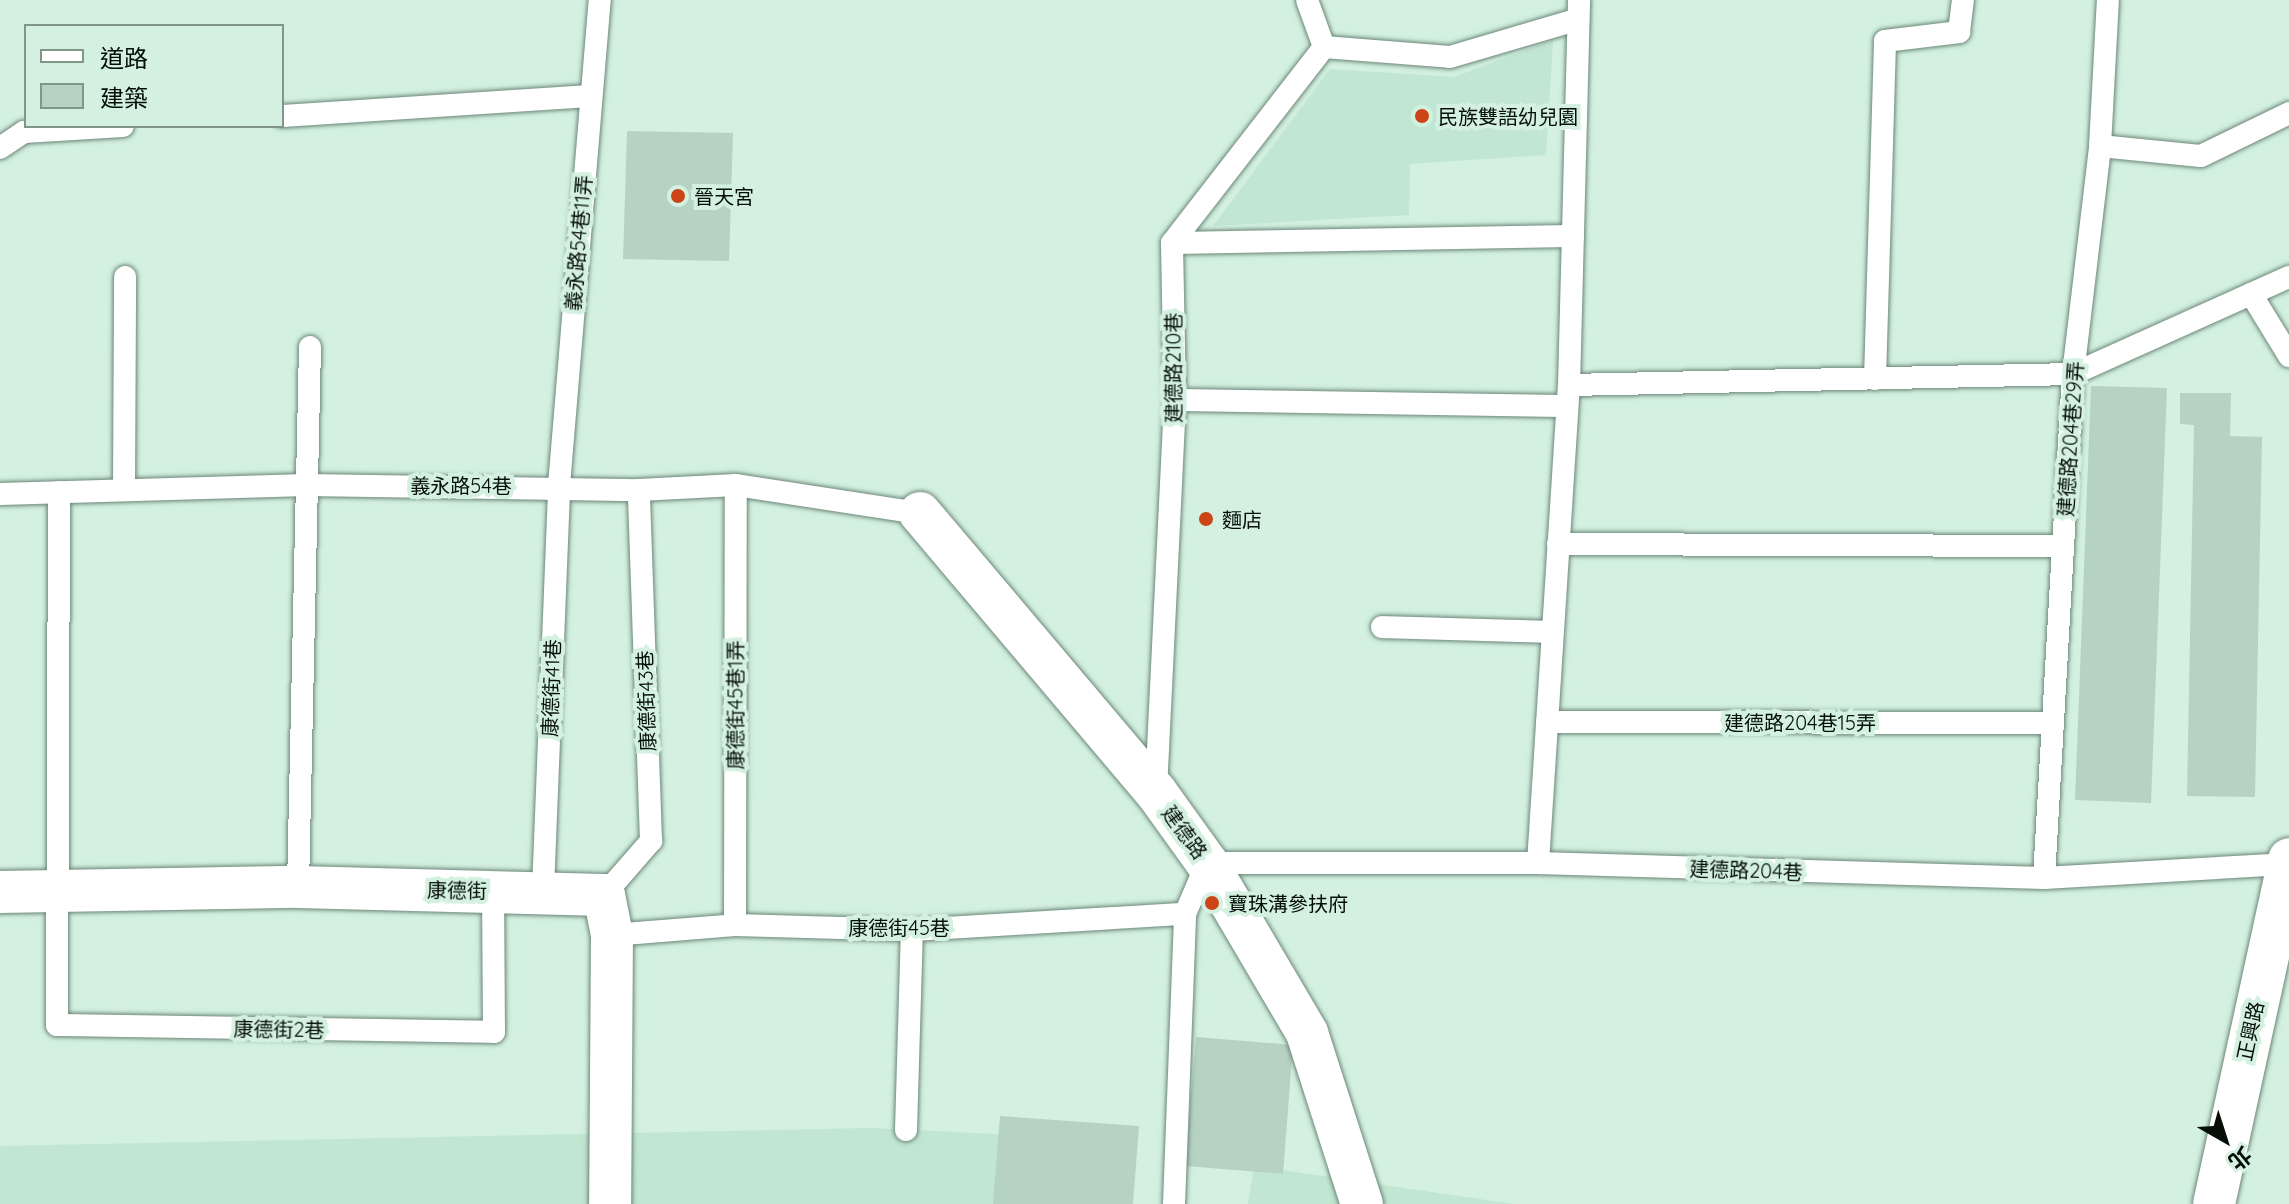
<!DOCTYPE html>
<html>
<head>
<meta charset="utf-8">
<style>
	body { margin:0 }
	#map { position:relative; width:2289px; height:1204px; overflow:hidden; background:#d3f0e0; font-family:Quicksand,"Noto Sans TC",sans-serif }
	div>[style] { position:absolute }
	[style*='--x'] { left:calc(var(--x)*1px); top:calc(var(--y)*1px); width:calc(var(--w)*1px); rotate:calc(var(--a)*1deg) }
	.built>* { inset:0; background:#c1e6d2 }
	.building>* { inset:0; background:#b6d2c2 }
	.roads { filter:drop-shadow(0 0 2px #6c8778) drop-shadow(0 0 2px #6c8778) }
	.lane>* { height:22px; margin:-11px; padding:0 11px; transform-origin:11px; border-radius:11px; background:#fff }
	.street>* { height:42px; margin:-21px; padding:0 21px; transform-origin:21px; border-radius:21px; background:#fff }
	.dots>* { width:22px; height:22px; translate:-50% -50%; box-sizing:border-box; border:4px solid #d3f0e0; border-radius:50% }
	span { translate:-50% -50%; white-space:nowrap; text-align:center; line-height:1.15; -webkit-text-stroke:8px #d3f0e0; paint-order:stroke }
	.poi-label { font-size:20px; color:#050e09 }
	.left { translate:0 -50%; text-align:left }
	.street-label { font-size:20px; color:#050e09 }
	.legend { position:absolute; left:24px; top:24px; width:260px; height:104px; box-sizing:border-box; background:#d3f0e0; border:2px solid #81968a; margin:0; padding:10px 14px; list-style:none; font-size:24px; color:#050e09 }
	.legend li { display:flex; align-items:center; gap:16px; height:40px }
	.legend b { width:40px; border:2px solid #81968a }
	.north { position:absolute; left:2185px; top:1100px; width:80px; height:80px; -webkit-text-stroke:6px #d3f0e0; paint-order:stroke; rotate:141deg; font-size:22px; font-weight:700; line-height:32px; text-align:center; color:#050e09 }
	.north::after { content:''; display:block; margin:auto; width:28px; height:36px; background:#050e09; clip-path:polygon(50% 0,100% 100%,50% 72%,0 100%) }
</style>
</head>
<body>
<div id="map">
	<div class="built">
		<div style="clip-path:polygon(1553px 40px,1546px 155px,1410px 164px,1409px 215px,1213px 226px,1330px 69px,1454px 77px)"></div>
		<div style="clip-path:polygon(871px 1128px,1016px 1135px,1013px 1204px,0 1204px,0 1146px)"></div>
		<div style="clip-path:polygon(1254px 1166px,1513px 1204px,1248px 1204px)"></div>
	</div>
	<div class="building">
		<div style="clip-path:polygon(627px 131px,733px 133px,729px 261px,623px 259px)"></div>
		<div style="clip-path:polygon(2091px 386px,2167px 388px,2151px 803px,2075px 800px)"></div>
		<div style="clip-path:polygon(2180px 393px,2231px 393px,2230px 436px,2262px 437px,2255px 797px,2187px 796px,2194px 425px,2180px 424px)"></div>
		<div style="clip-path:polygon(1196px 1037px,1293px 1045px,1283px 1174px,1185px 1166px)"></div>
		<div style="clip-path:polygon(1000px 1116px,1139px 1126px,1133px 1204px,993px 1204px)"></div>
	</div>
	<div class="roads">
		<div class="lane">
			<div style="--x:1324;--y:47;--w:126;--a:4.5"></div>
			<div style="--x:1450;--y:57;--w:134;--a:-16.4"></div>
			<div style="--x:282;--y:116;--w:309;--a:-3.7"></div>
			<div style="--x:2100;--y:146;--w:101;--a:5.7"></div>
			<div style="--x:2201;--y:156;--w:98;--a:-26"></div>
			<div style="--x:0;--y:148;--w:29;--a:-34"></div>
			<div style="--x:24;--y:132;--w:99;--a:-3.5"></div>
			<div style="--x:1172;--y:243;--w:401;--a:-1"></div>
			<div style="--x:2251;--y:294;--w:73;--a:58.5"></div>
			<div style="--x:1875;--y:379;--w:338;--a:-88.3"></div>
			<div style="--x:1885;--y:41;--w:75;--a:-6.9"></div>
			<div style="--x:1959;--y:32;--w:32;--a:-83"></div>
			<div style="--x:1569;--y:385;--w:504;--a:-1.25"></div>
			<div style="--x:2073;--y:374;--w:237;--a:-24.2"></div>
			<div style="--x:1175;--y:400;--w:392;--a:0.9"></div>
			<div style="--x:124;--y:489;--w:212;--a:-89.7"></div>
			<div style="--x:59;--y:492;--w:533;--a:90.21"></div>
			<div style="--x:57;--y:1025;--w:437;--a:0.9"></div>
			<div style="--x:494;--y:1032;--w:141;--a:-90.4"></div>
			<div style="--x:0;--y:494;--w:307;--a:-1.7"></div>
			<div style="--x:307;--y:485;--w:332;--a:0.9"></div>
			<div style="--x:639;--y:490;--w:97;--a:-3"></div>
			<div style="--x:736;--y:485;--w:186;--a:8.7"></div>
			<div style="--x:1558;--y:544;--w:505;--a:0.23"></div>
			<div style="--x:1382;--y:627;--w:170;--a:1.7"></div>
			<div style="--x:1547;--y:722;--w:506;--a:0.11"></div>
			<div style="--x:1156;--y:790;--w:390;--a:-87.2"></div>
			<div style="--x:1175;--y:400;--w:157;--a:-91.1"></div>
			<div style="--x:1172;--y:243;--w:248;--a:-52.2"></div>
			<div style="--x:1324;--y:47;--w:50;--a:-109.9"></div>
			<div style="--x:1538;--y:863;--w:479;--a:-86.3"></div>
			<div style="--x:1569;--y:385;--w:385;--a:-88.5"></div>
			<div style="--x:2044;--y:878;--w:505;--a:-86.71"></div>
			<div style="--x:2073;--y:374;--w:230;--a:-83.2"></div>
			<div style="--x:2100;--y:146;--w:146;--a:-86.9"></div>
			<div style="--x:298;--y:887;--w:540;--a:-88.73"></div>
			<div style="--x:543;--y:890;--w:405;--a:-87.7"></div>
			<div style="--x:559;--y:485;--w:487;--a:-85.2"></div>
			<div style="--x:604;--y:895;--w:72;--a:-49"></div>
			<div style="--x:651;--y:841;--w:351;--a:-92"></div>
			<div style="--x:735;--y:925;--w:440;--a:-89.9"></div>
			<div style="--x:612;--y:935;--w:123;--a:-4.6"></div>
			<div style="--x:735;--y:925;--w:177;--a:1.6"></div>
			<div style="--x:912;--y:930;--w:273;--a:-3.4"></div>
			<div style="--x:906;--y:1130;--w:200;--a:-88.3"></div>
			<div style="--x:1174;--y:1204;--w:290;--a:-87.8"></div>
			<div style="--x:1185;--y:914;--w:56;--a:-66.7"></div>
			<div style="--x:1207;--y:863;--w:331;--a:0"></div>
			<div style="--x:1538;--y:863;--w:506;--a:1.7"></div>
			<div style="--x:2044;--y:878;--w:241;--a:-3.3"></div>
		</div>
		<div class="street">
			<div style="--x:920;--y:513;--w:365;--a:49.8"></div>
			<div style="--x:1156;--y:792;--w:87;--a:54.3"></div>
			<div style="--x:1207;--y:863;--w:197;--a:59.5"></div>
			<div style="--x:1307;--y:1033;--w:180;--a:72.2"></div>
			<div style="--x:0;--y:892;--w:298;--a:-1"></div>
			<div style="--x:298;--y:887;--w:306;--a:1.5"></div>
			<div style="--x:604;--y:895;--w:41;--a:78.7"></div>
			<div style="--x:612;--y:935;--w:269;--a:90.4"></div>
			<div style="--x:2214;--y:1204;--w:353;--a:-77.7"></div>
		</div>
	</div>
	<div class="dots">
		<div style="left:1422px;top:116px;background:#cd4517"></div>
		<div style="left:678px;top:196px;background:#cd4517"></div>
		<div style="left:1206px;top:519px;background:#cd4517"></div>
		<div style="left:1212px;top:903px;background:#cd4517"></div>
	</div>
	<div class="poi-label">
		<span class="left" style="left:1438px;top:116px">民族雙語幼兒園</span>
		<span class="left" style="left:694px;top:196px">晉天宮</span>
		<span class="left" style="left:1222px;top:519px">麵店</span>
		<span class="left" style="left:1228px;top:903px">寶珠溝參扶府</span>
	</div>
	<div class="street-label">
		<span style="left:578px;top:243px;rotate:-85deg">義永路54巷11弄</span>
		<span style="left:1173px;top:368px;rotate:-90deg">建德路210巷</span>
		<span style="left:2070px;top:439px;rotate:-86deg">建德路204巷29弄</span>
		<span style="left:461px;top:485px">義永路54巷</span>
		<span style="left:551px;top:688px;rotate:-88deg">康德街41巷</span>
		<span style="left:646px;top:701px;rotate:-92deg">康德街43巷</span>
		<span style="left:735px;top:705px;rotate:-90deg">康德街45巷1弄</span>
		<span style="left:1800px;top:722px">建德路204巷15弄</span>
		<span style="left:1185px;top:832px;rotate:54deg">建德路</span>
		<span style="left:1746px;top:870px;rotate:2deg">建德路204巷</span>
		<span style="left:457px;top:890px;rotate:1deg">康德街</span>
		<span style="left:899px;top:927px">康德街45巷</span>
		<span style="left:279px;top:1029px;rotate:1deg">康德街2巷</span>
		<span style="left:2250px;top:1031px;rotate:-78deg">正興路</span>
	</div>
	<ul class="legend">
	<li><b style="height:10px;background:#fff"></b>道路</li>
	<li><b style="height:22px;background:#b6d2c2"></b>建築</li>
	</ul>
	<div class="north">北</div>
</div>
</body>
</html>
